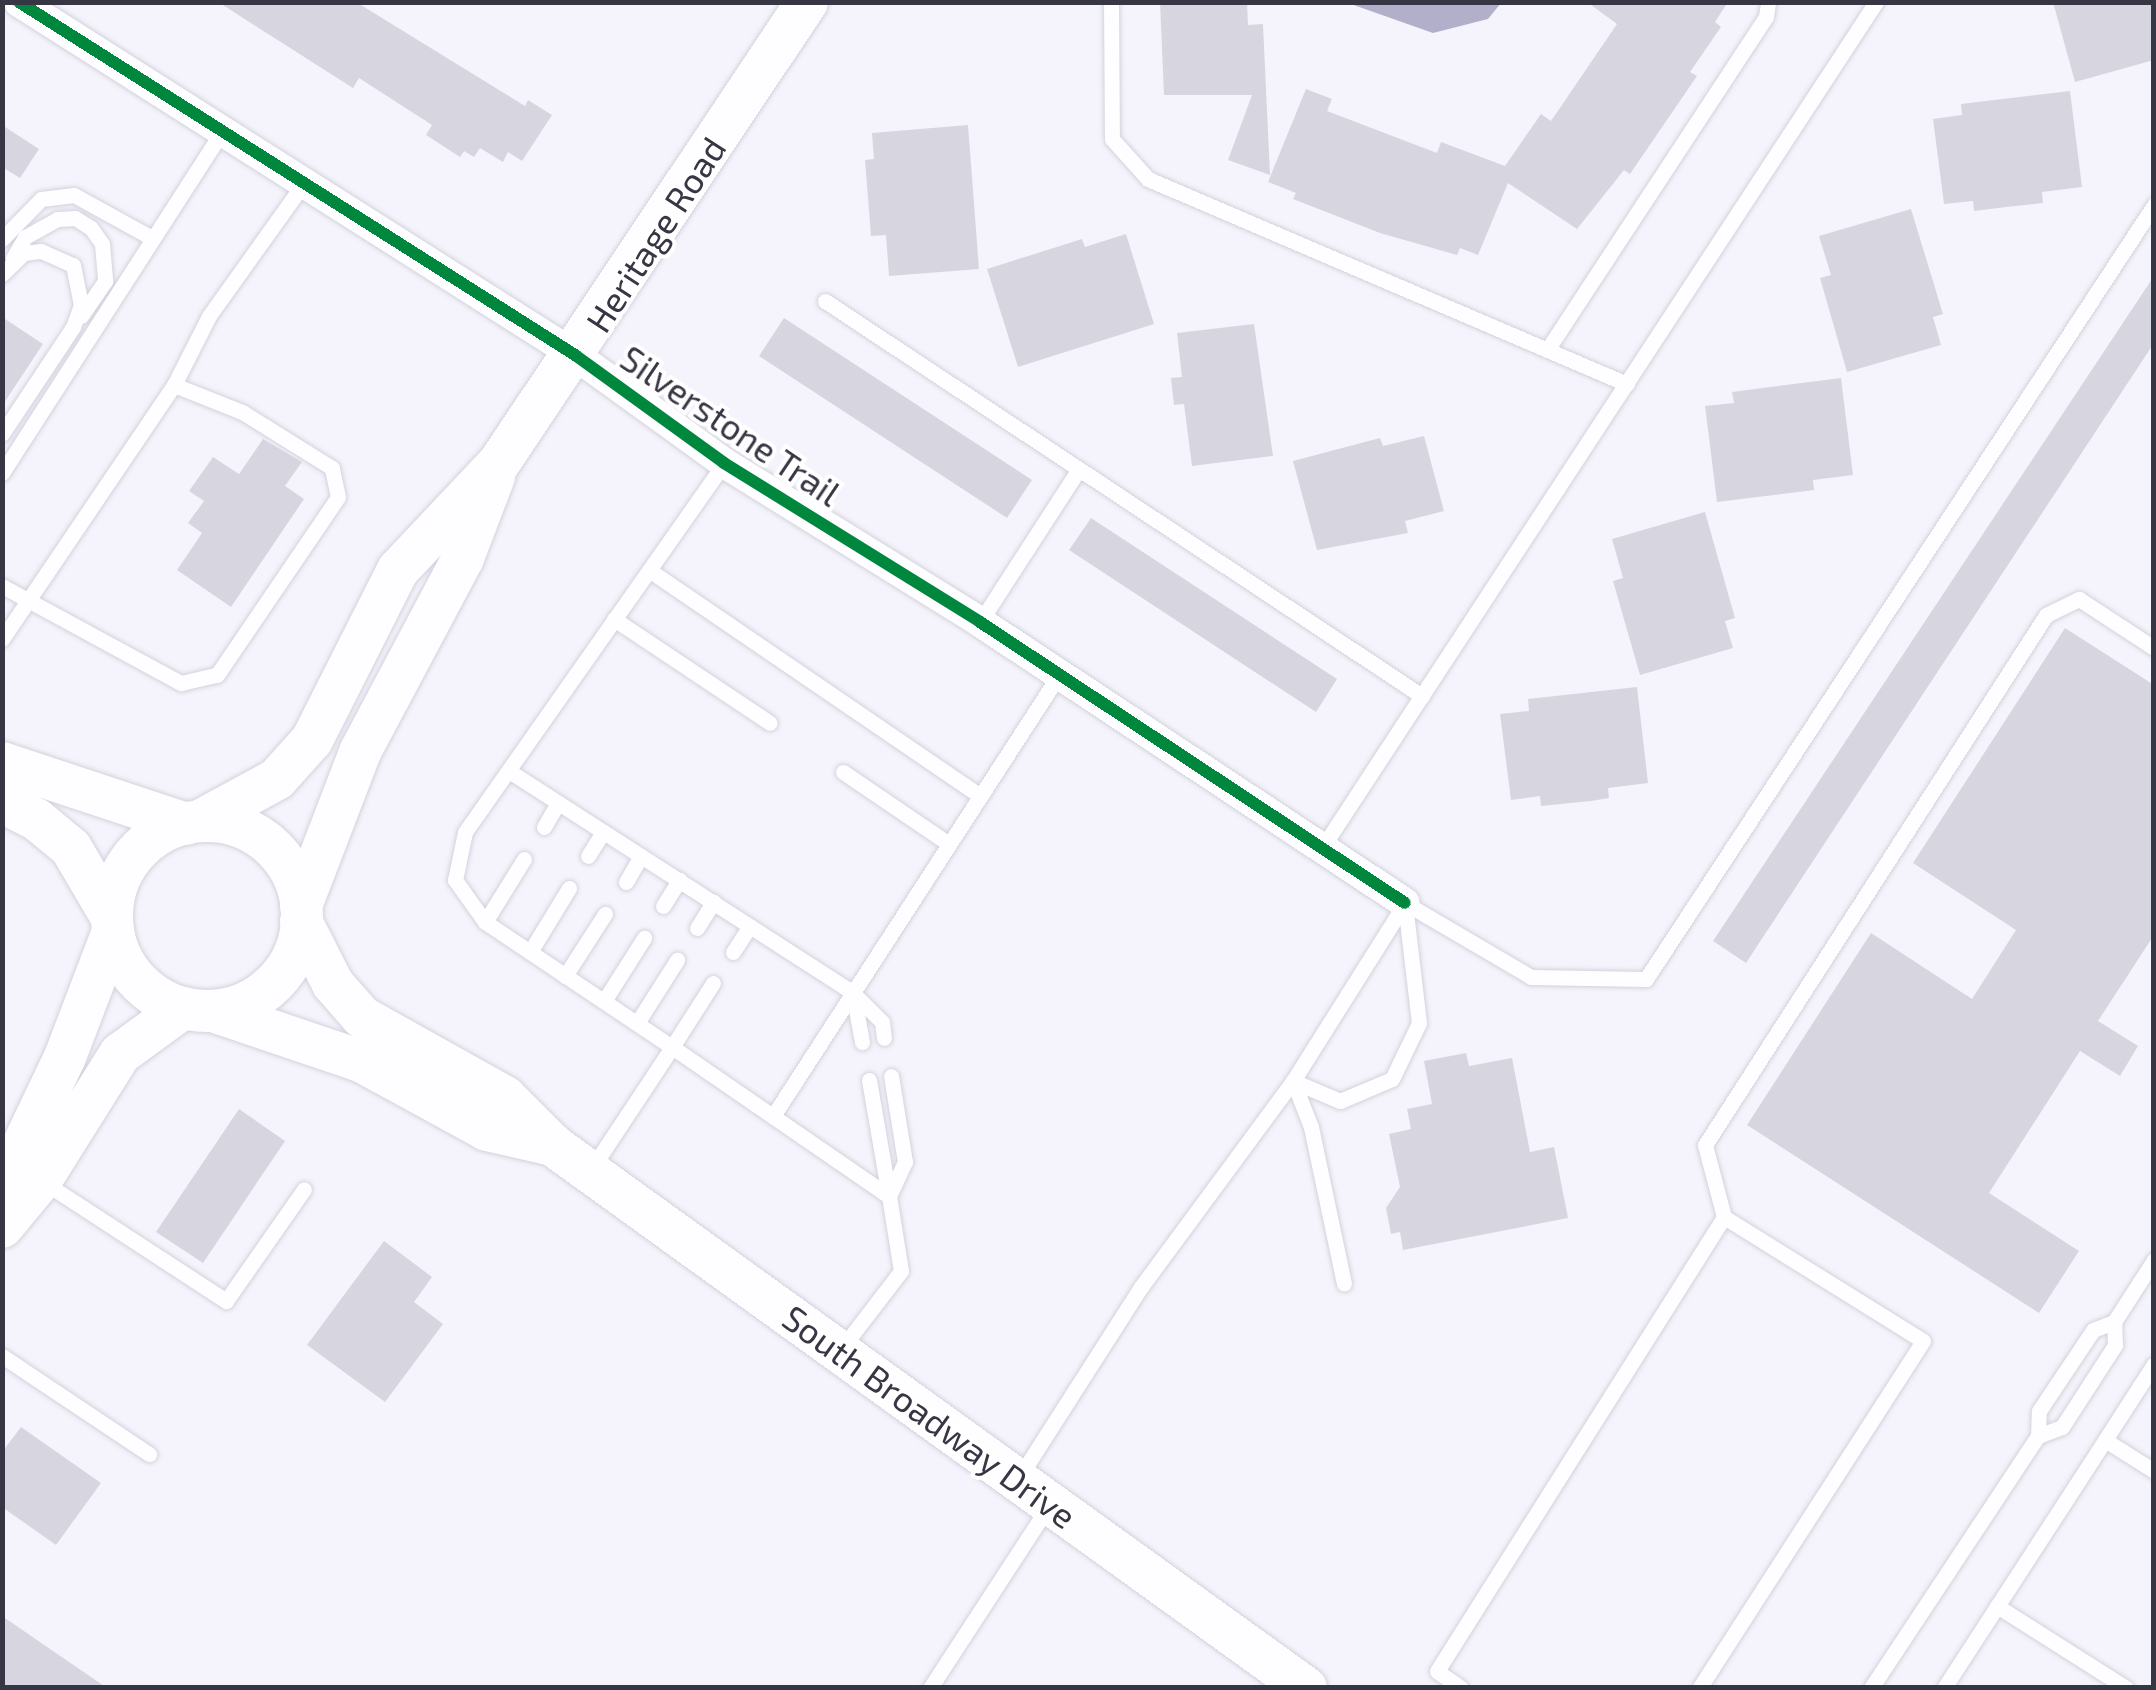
<!DOCTYPE html>
<html>
<head>
<meta charset="utf-8">
<style>
	body { margin:0 }
	#map { position:relative; width:2156px; height:1690px; overflow:hidden; background:#f5f4fc; font-family:"Exo 2",sans-serif }
	div>[style] { position:absolute }
	[style*='--x'] { left:calc(var(--x)*1px); top:calc(var(--y)*1px); width:calc(var(--w)*1px); rotate:calc(var(--a)*1deg) }
	.water>* { inset:0; background:#b2afcb }
	.building>* { inset:0; background:#d7d6e0 }
	.roads { filter:drop-shadow(0 0 2px #d3d2dd) drop-shadow(0 0 2px #d3d2dd) }
	.service>* { height:15px; margin:-7.5px; padding:0 7.5px; transform-origin:7.5px; border-radius:7.5px; background:#fefdff }
	.minor>* { height:30px; margin:-15px; padding:0 15px; transform-origin:15px; border-radius:15px; background:#fefdff }
	.secondary>* { height:42px; margin:-21px; padding:0 21px; transform-origin:21px; border-radius:21px; background:#fefdff }
	.secondary>.ring { margin:-21px; padding:0; box-sizing:content-box; background:none; border:42px solid #fefdff; border-radius:50% }
	.cycleway>* { height:12px; margin:-6px; padding:0 6px; transform-origin:6px; border-radius:6px; background:#00873e }
	span { translate:-50% -50%; white-space:nowrap; text-align:center; line-height:1.15; -webkit-text-stroke:8px #fff; paint-order:stroke }
	.street-label { font-size:35px; color:#373644 }
	.frame { position:absolute; inset:0; border:5px solid #373644; pointer-events:none }
</style>
</head>
<body>
<div id="map">
	<div class="water">
		<div style="clip-path:polygon(1348px 3px,1501px 3px,1488px 19px,1433px 33px)"></div>
	</div>
	<div class="building">
		<div style="clip-path:polygon(218px 2px,356px 2px,525px 106px,528px 100px,552px 115px,522px 161px,508px 152px,503px 162px,480px 148px,474px 157px,464px 151px,460px 157px,426px 135px,432px 125px,359px 78px,353px 88px)"></div>
		<div style="clip-path:polygon(1160px 2px,1247px 2px,1248px 25px,1263px 24px,1270px 175px,1228px 160px,1252px 95px,1164px 95px)"></div>
		<div style="clip-path:polygon(1587px 2px,1728px 2px,1715px 22px,1721px 27px,1690px 72px,1697px 76px,1630px 174px,1624px 170px,1577px 229px,1508px 183px,1478px 255px,1460px 248px,1457px 255px,1380px 233px,1293px 199px,1296px 193px,1268px 182px,1306px 89px,1332px 99px,1327px 111px,1437px 153px,1441px 142px,1505px 166px,1541px 114px,1551px 121px,1617px 24px)"></div>
		<div style="clip-path:polygon(2053px 2px,2154px 2px,2154px 60px,2075px 82px)"></div>
		<div style="clip-path:polygon(2070px 91px,2082px 187px,2042px 192px,2043px 203px,2006px 207px,1974px 211px,1973px 201px,1944px 204px,1933px 119px,1962px 115px,1961px 104px)"></div>
		<div style="clip-path:polygon(2px 125px,39px 149px,20px 178px,2px 167px)"></div>
		<div style="clip-path:polygon(968px 125px,979px 269px,889px 276px,886px 235px,871px 236px,865px 160px,874px 159px,872px 133px)"></div>
		<div style="clip-path:polygon(1911px 209px,1943px 314px,1933px 317px,1941px 345px,1847px 372px,1820px 278px,1831px 275px,1819px 236px)"></div>
		<div style="clip-path:polygon(1126px 234px,1154px 324px,1018px 367px,987px 269px,1082px 239px,1085px 247px)"></div>
		<div style="clip-path:polygon(2154px 276px,2154px 343px,1746px 963px,1713px 941px)"></div>
		<div style="clip-path:polygon(2px 317px,43px 344px,2px 406px)"></div>
		<div style="clip-path:polygon(784px 318px,1032px 480px,1007px 518px,759px 356px)"></div>
		<div style="clip-path:polygon(1254px 324px,1273px 456px,1192px 466px,1184px 404px,1174px 405px,1171px 378px,1182px 377px,1177px 333px)"></div>
		<div style="clip-path:polygon(1841px 378px,1853px 475px,1813px 480px,1814px 490px,1717px 502px,1705px 406px,1734px 403px,1732px 392px)"></div>
		<div style="clip-path:polygon(1424px 436px,1444px 511px,1405px 521px,1408px 533px,1317px 550px,1293px 461px,1380px 438px,1383px 446px)"></div>
		<div style="clip-path:polygon(263px 439px,302px 462px,285px 486px,304px 499px,231px 607px,177px 570px,202px 533px,188px 523px,204px 501px,189px 491px,213px 457px,239px 474px)"></div>
		<div style="clip-path:polygon(1705px 512px,1735px 618px,1725px 621px,1733px 648px,1640px 675px,1613px 581px,1623px 578px,1612px 539px)"></div>
		<div style="clip-path:polygon(1091px 518px,1337px 679px,1316px 712px,1069px 550px)"></div>
		<div style="clip-path:polygon(2065px 628px,2154px 685px,2154px 935px,2098px 1021px,2138px 1046px,2120px 1076px,2080px 1051px,1989px 1193px,2079px 1251px,2039px 1313px,1747px 1125px,1871px 933px,1972px 999px,2016px 930px,1913px 863px)"></div>
		<div style="clip-path:polygon(1637px 687px,1648px 783px,1608px 788px,1609px 798px,1591px 801px,1541px 806px,1540px 796px,1511px 800px,1500px 714px,1529px 711px,1528px 699px)"></div>
		<div style="clip-path:polygon(1466px 1053px,1469px 1066px,1512px 1058px,1530px 1152px,1554px 1147px,1568px 1218px,1403px 1250px,1400px 1232px,1391px 1234px,1386px 1208px,1400px 1187px,1389px 1134px,1411px 1129px,1407px 1109px,1432px 1104px,1424px 1061px)"></div>
		<div style="clip-path:polygon(239px 1109px,285px 1141px,203px 1263px,156px 1232px)"></div>
		<div style="clip-path:polygon(384px 1241px,432px 1277px,414px 1302px,443px 1324px,385px 1402px,307px 1345px)"></div>
		<div style="clip-path:polygon(21px 1427px,101px 1483px,56px 1545px,2px 1507px,2px 1452px)"></div>
		<div style="clip-path:polygon(2px 1616px,107px 1688px,2px 1688px)"></div>
	</div>
	<div class="roads">
		<div class="service">
			<div style="--x:1111;--y:2;--w:137;--a:89.6"></div>
			<div style="--x:1112;--y:139;--w:54;--a:48"></div>
			<div style="--x:1148;--y:179;--w:521;--a:23.17"></div>
			<div style="--x:2;--y:239;--w:56;--a:-45.7"></div>
			<div style="--x:41;--y:199;--w:33;--a:-7"></div>
			<div style="--x:74;--y:195;--w:89;--a:28.9"></div>
			<div style="--x:13;--y:258;--w:24;--a:-60"></div>
			<div style="--x:25;--y:237;--w:37;--a:-29"></div>
			<div style="--x:57;--y:219;--w:18;--a:-3"></div>
			<div style="--x:75;--y:218;--w:19;--a:32"></div>
			<div style="--x:91;--y:228;--w:19;--a:55"></div>
			<div style="--x:102;--y:244;--w:37;--a:85"></div>
			<div style="--x:105;--y:281;--w:42;--a:124.4"></div>
			<div style="--x:2;--y:274;--w:30;--a:-44"></div>
			<div style="--x:24;--y:253;--w:17;--a:-7"></div>
			<div style="--x:41;--y:251;--w:35;--a:24"></div>
			<div style="--x:73;--y:265;--w:41;--a:78.7"></div>
			<div style="--x:81;--y:305;--w:23;--a:110"></div>
			<div style="--x:73;--y:327;--w:128;--a:123.6"></div>
			<div style="--x:825;--y:301;--w:716;--a:33.49"></div>
			<div style="--x:1547;--y:350;--w:399;--a:-56.7"></div>
			<div style="--x:1766;--y:17;--w:15;--a:-82"></div>
			<div style="--x:2;--y:473;--w:407;--a:-57.2"></div>
			<div style="--x:649;--y:570;--w:401;--a:34.3"></div>
			<div style="--x:2;--y:586;--w:204;--a:28.5"></div>
			<div style="--x:181;--y:683;--w:37;--a:-13"></div>
			<div style="--x:217;--y:675;--w:215;--a:-55.8"></div>
			<div style="--x:338;--y:497;--w:30;--a:-102"></div>
			<div style="--x:332;--y:468;--w:106;--a:-148.1"></div>
			<div style="--x:242;--y:412;--w:73;--a:-158.3"></div>
			<div style="--x:614;--y:619;--w:187;--a:33.7"></div>
			<div style="--x:980;--y:622;--w:182;--a:-57.1"></div>
			<div style="--x:2;--y:639;--w:307;--a:-55.9"></div>
			<div style="--x:174;--y:385;--w:77;--a:-63.1"></div>
			<div style="--x:209;--y:316;--w:163;--a:-54.5"></div>
			<div style="--x:509;--y:771;--w:409;--a:32.8"></div>
			<div style="--x:853;--y:993;--w:50;--a:79.6"></div>
			<div style="--x:843;--y:772;--w:128;--a:34.2"></div>
			<div style="--x:544;--y:827;--w:28;--a:-60"></div>
			<div style="--x:1322;--y:848;--w:1011;--a:-56.78"></div>
			<div style="--x:588;--y:856;--w:28;--a:-58"></div>
			<div style="--x:626;--y:882;--w:30;--a:-60"></div>
			<div style="--x:1405;--y:903;--w:146;--a:30.4"></div>
			<div style="--x:1531;--y:977;--w:115;--a:1"></div>
			<div style="--x:1646;--y:979;--w:926;--a:-56.72"></div>
			<div style="--x:663;--y:906;--w:31;--a:-58"></div>
			<div style="--x:485;--y:922;--w:74;--a:-58.2"></div>
			<div style="--x:697;--y:928;--w:31;--a:-58"></div>
			<div style="--x:530;--y:952;--w:75;--a:-58.6"></div>
			<div style="--x:733;--y:952;--w:31;--a:-57"></div>
			<div style="--x:565;--y:976;--w:74;--a:-57.2"></div>
			<div style="--x:713;--y:983;--w:76;--a:122.6"></div>
			<div style="--x:672;--y:1047;--w:263;--a:34.5"></div>
			<div style="--x:889;--y:1196;--w:76;--a:80.9"></div>
			<div style="--x:901;--y:1271;--w:97;--a:127.5"></div>
			<div style="--x:853;--y:993;--w:41;--a:45"></div>
			<div style="--x:882;--y:1022;--w:16;--a:83"></div>
			<div style="--x:604;--y:1001;--w:75;--a:-57.6"></div>
			<div style="--x:637;--y:1023;--w:75;--a:-57.6"></div>
			<div style="--x:869;--y:1080;--w:118;--a:80.2"></div>
			<div style="--x:1293;--y:1081;--w:51;--a:23.1"></div>
			<div style="--x:1340;--y:1101;--w:56;--a:-22.9"></div>
			<div style="--x:1392;--y:1079;--w:62;--a:-64.3"></div>
			<div style="--x:1419;--y:1023;--w:121;--a:-96.7"></div>
			<div style="--x:1293;--y:1081;--w:49;--a:68.6"></div>
			<div style="--x:1311;--y:1127;--w:160;--a:78.1"></div>
			<div style="--x:773;--y:1116;--w:526;--a:-57.04"></div>
			<div style="--x:592;--y:1168;--w:145;--a:-56.5"></div>
			<div style="--x:672;--y:1047;--w:225;--a:-146.2"></div>
			<div style="--x:485;--y:922;--w:52;--a:-125.5"></div>
			<div style="--x:455;--y:880;--w:49;--a:-78.2"></div>
			<div style="--x:465;--y:832;--w:451;--a:-54.9"></div>
			<div style="--x:42;--y:1181;--w:220;--a:33.1"></div>
			<div style="--x:226;--y:1301;--w:136;--a:-55.1"></div>
			<div style="--x:889;--y:1196;--w:38;--a:-65"></div>
			<div style="--x:905;--y:1162;--w:87;--a:-99.2"></div>
			<div style="--x:1724;--y:1217;--w:74;--a:-104.8"></div>
			<div style="--x:1705;--y:1145;--w:630;--a:-57.24"></div>
			<div style="--x:2046;--y:615;--w:37;--a:-26"></div>
			<div style="--x:2079;--y:599;--w:90;--a:33.2"></div>
			<div style="--x:2;--y:1356;--w:177;--a:33.7"></div>
			<div style="--x:2038;--y:1436;--w:26;--a:-21"></div>
			<div style="--x:2062;--y:1427;--w:98;--a:-57.1"></div>
			<div style="--x:2115;--y:1345;--w:23;--a:-92"></div>
			<div style="--x:2105;--y:1440;--w:90;--a:-57.2"></div>
			<div style="--x:1020;--y:1476;--w:224;--a:-57.4"></div>
			<div style="--x:1141;--y:1287;--w:256;--a:-53.6"></div>
			<div style="--x:1293;--y:1081;--w:210;--a:-57.8"></div>
			<div style="--x:1997;--y:1606;--w:153;--a:32.4"></div>
			<div style="--x:930;--y:1688;--w:216;--a:-56.9"></div>
			<div style="--x:1461;--y:1688;--w:29;--a:-145"></div>
			<div style="--x:1437;--y:1671;--w:537;--a:-57.7"></div>
			<div style="--x:1724;--y:1217;--w:234;--a:31.9"></div>
			<div style="--x:1923;--y:1341;--w:413;--a:122.8"></div>
			<div style="--x:1871;--y:1688;--w:302;--a:-56.5"></div>
			<div style="--x:2038;--y:1436;--w:25;--a:-88"></div>
			<div style="--x:2039;--y:1411;--w:97;--a:-56.3"></div>
			<div style="--x:2093;--y:1330;--w:22;--a:-21"></div>
			<div style="--x:2114;--y:1322;--w:74;--a:-57.2"></div>
			<div style="--x:1944;--y:1688;--w:296;--a:-57"></div>
			<div style="--x:2105;--y:1440;--w:58;--a:32.3"></div>
		</div>
		<div class="minor">
			<div style="--x:19;--y:2;--w:659;--a:32.41"></div>
			<div style="--x:575;--y:355;--w:184;--a:35.9"></div>
			<div style="--x:724;--y:463;--w:301;--a:31.8"></div>
			<div style="--x:980;--y:622;--w:509;--a:33.47"></div>
		</div>
		<div class="secondary">
			<div style="--x:2;--y:763;--w:194;--a:18.3"></div>
			<div style="--x:2;--y:802;--w:38;--a:27"></div>
			<div style="--x:36;--y:819;--w:45;--a:39.6"></div>
			<div style="--x:71;--y:848;--w:81;--a:59.6"></div>
			<div style="--x:200;--y:821;--w:88;--a:-28.6"></div>
			<div style="--x:277;--y:779;--w:52;--a:-48.1"></div>
			<div style="--x:312;--y:740;--w:191;--a:-63.2"></div>
			<div style="--x:398;--y:570;--w:147;--a:-46.7"></div>
			<div style="--x:499;--y:463;--w:554;--a:-56.25"></div>
			<div class="ring" style="left:112px;top:821px;width:148px;height:148px"></div>
			<div style="--x:301;--y:906;--w:167;--a:-69"></div>
			<div style="--x:361;--y:750;--w:217;--a:-62"></div>
			<div style="--x:463;--y:558;--w:87;--a:-69.1"></div>
			<div style="--x:301;--y:921;--w:71;--a:63.1"></div>
			<div style="--x:333;--y:984;--w:44;--a:48.7"></div>
			<div style="--x:362;--y:1017;--w:164;--a:29.2"></div>
			<div style="--x:505;--y:1097;--w:69;--a:45"></div>
			<div style="--x:554;--y:1146;--w:927;--a:35.78"></div>
			<div style="--x:213;--y:1011;--w:156;--a:18.7"></div>
			<div style="--x:361;--y:1061;--w:144;--a:28.7"></div>
			<div style="--x:487;--y:1130;--w:68;--a:12.8"></div>
			<div style="--x:2;--y:1189;--w:146;--a:-64.5"></div>
			<div style="--x:65;--y:1057;--w:135;--a:-69.1"></div>
			<div style="--x:2;--y:1227;--w:61;--a:-50.3"></div>
			<div style="--x:41;--y:1180;--w:149;--a:-57.9"></div>
			<div style="--x:120;--y:1054;--w:78;--a:-36.1"></div>
		</div>
	</div>
	<div class="cycleway">
		<div style="--x:19;--y:2;--w:659;--a:32.41"></div>
		<div style="--x:575;--y:355;--w:184;--a:35.9"></div>
		<div style="--x:724;--y:463;--w:301;--a:31.8"></div>
		<div style="--x:980;--y:622;--w:509;--a:33.47"></div>
	</div>
	<div class="street-label">
		<span style="left:655px;top:234px;rotate:-57deg">Heritage Road</span>
		<span style="left:731px;top:425px;rotate:34deg">Silverstone Trail</span>
		<span style="left:930px;top:1416px;rotate:36deg">South Broadway Drive</span>
	</div>
	<div class="frame"></div>
</div>
</body>
</html>
